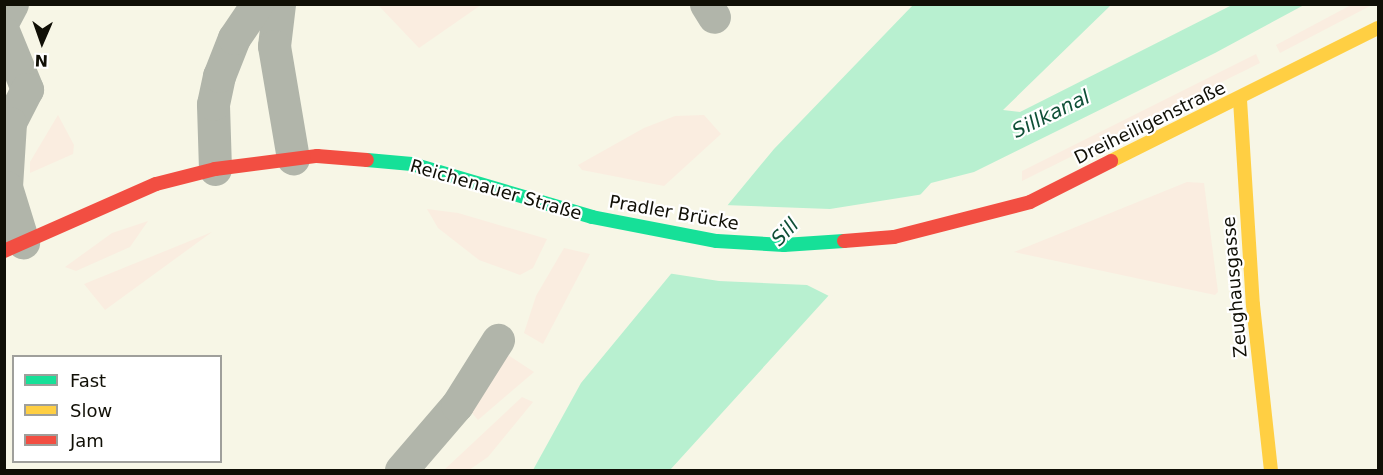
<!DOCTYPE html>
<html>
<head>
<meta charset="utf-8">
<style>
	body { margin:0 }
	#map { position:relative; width:1383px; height:475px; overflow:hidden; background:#f7f6e6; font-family:"DejaVu Sans",sans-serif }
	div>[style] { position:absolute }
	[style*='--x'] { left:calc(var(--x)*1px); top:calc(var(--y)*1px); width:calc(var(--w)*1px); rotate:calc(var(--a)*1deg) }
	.green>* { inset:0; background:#faede0 }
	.water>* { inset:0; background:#b8f0d0 }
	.pier>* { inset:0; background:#f7f6e6 }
	.street>* { height:33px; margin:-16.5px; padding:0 16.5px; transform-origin:16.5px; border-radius:16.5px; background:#b1b5aa }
	.fast>* { height:14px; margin:-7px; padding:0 7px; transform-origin:7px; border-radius:7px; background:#16e098 }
	.slow>* { height:14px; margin:-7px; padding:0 7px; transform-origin:7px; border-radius:7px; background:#ffcf43 }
	.jam>* { height:14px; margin:-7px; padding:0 7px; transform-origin:7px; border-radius:7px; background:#f24e42 }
	span { translate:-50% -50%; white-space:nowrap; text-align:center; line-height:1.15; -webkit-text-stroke:4.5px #fff; paint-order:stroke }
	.street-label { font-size:18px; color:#100f06 }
	.water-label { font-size:20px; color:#0f4f37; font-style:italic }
	.frame { position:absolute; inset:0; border:6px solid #100f06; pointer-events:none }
	.legend { position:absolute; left:12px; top:355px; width:210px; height:108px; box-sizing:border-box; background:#fff; border:2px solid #9f9f9b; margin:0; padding:8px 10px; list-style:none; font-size:18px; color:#100f06 }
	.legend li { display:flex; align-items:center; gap:12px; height:30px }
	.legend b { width:30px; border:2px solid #9f9f9b }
	.north { position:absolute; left:12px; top:12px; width:60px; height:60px; -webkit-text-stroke:4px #fff; paint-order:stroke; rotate:182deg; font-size:16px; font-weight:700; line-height:24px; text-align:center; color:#100f06 }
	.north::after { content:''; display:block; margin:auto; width:21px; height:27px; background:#100f06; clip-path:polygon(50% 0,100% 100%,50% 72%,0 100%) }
</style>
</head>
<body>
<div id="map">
	<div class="green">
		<div style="clip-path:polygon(378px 5px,481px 5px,419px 48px)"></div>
		<div style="clip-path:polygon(1351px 5px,1372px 5px,1280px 53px,1276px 45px)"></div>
		<div style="clip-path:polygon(1256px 54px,1260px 63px,1022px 181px,1022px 171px)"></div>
		<div style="clip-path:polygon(58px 115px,74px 145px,73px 154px,30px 173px,30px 162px)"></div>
		<div style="clip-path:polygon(704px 115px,721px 134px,664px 186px,582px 170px,578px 165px,644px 128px,675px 116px)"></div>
		<div style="clip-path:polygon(1187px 182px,1204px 183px,1218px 292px,1215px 295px,1014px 252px)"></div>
		<div style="clip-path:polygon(427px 209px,458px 213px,547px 239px,533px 268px,520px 275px,479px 260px,438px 228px)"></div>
		<div style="clip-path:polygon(148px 221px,130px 247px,76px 271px,65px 267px,112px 233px)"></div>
		<div style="clip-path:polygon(212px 232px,105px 310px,84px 284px)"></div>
		<div style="clip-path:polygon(564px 248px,590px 254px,543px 344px,524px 333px,536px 296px)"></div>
		<div style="clip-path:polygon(505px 353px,534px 372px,478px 420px,471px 412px)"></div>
		<div style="clip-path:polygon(522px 397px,533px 402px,488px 457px,469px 470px,444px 470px)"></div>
	</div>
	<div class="water">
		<div style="clip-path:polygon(913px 5px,1111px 5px,1003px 110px,1020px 112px,1232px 5px,1304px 5px,1215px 53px,974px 172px,931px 183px,670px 470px,533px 470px,581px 383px,774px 149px)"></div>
	</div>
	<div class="pier">
		<div style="clip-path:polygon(924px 194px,831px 297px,807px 285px,719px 281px,667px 273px,724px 205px,830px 209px)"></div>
	</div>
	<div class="street">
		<div style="--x:279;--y:4;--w:42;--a:96.8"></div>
		<div style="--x:274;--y:46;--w:114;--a:80.4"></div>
		<div style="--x:706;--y:4;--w:15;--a:58"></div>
		<div style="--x:4;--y:19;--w:17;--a:-62"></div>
		<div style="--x:4;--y:33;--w:61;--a:67.7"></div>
		<div style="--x:27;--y:89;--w:38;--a:117"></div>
		<div style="--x:10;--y:123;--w:64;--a:93.6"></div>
		<div style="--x:6;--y:187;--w:58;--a:72.8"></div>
		<div style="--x:215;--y:169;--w:65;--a:-91.8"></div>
		<div style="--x:213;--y:104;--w:29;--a:-78"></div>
		<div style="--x:219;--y:76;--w:41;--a:-68.5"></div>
		<div style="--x:234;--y:38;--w:41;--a:-55.9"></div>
		<div style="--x:401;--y:470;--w:86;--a:-49.3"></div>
		<div style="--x:457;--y:405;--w:77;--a:-57.8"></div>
	</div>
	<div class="fast">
		<div style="--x:367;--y:160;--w:45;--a:5.1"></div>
		<div style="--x:412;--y:164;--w:188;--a:16.4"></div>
		<div style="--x:592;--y:217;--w:127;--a:10.9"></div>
		<div style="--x:717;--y:241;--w:67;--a:3.4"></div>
		<div style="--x:784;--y:245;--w:60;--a:-3.8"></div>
	</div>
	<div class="slow">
		<div style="--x:1240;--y:100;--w:205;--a:86.4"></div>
		<div style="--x:1253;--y:305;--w:166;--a:83.8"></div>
		<div style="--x:1111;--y:161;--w:298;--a:-26.5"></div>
	</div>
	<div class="jam">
		<div style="--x:844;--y:241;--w:50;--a:-4.6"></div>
		<div style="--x:894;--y:237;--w:140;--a:-14.4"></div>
		<div style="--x:1030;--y:202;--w:91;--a:-26.8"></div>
		<div style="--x:4;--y:251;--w:166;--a:-23.8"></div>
		<div style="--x:156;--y:184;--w:61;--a:-14.3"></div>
		<div style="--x:215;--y:169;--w:103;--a:-7.3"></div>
		<div style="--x:317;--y:156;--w:50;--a:4.6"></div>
	</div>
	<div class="street-label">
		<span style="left:1150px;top:123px;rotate:-26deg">Dreiheiligenstraße</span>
		<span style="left:496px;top:190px;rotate:16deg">Reichenauer Straße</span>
		<span style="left:674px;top:213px;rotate:10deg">Pradler Brücke</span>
		<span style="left:1235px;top:287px;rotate:-95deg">Zeughausgasse</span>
	</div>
	<div class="water-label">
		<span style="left:1051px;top:114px;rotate:-26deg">Sillkanal</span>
		<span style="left:785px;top:232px;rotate:-46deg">Sill</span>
	</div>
	<div class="frame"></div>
	<ul class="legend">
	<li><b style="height:8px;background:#16e098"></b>Fast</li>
	<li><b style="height:8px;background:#ffcf43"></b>Slow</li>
	<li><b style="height:8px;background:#f24e42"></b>Jam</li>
	</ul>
	<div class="north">N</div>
</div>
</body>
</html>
